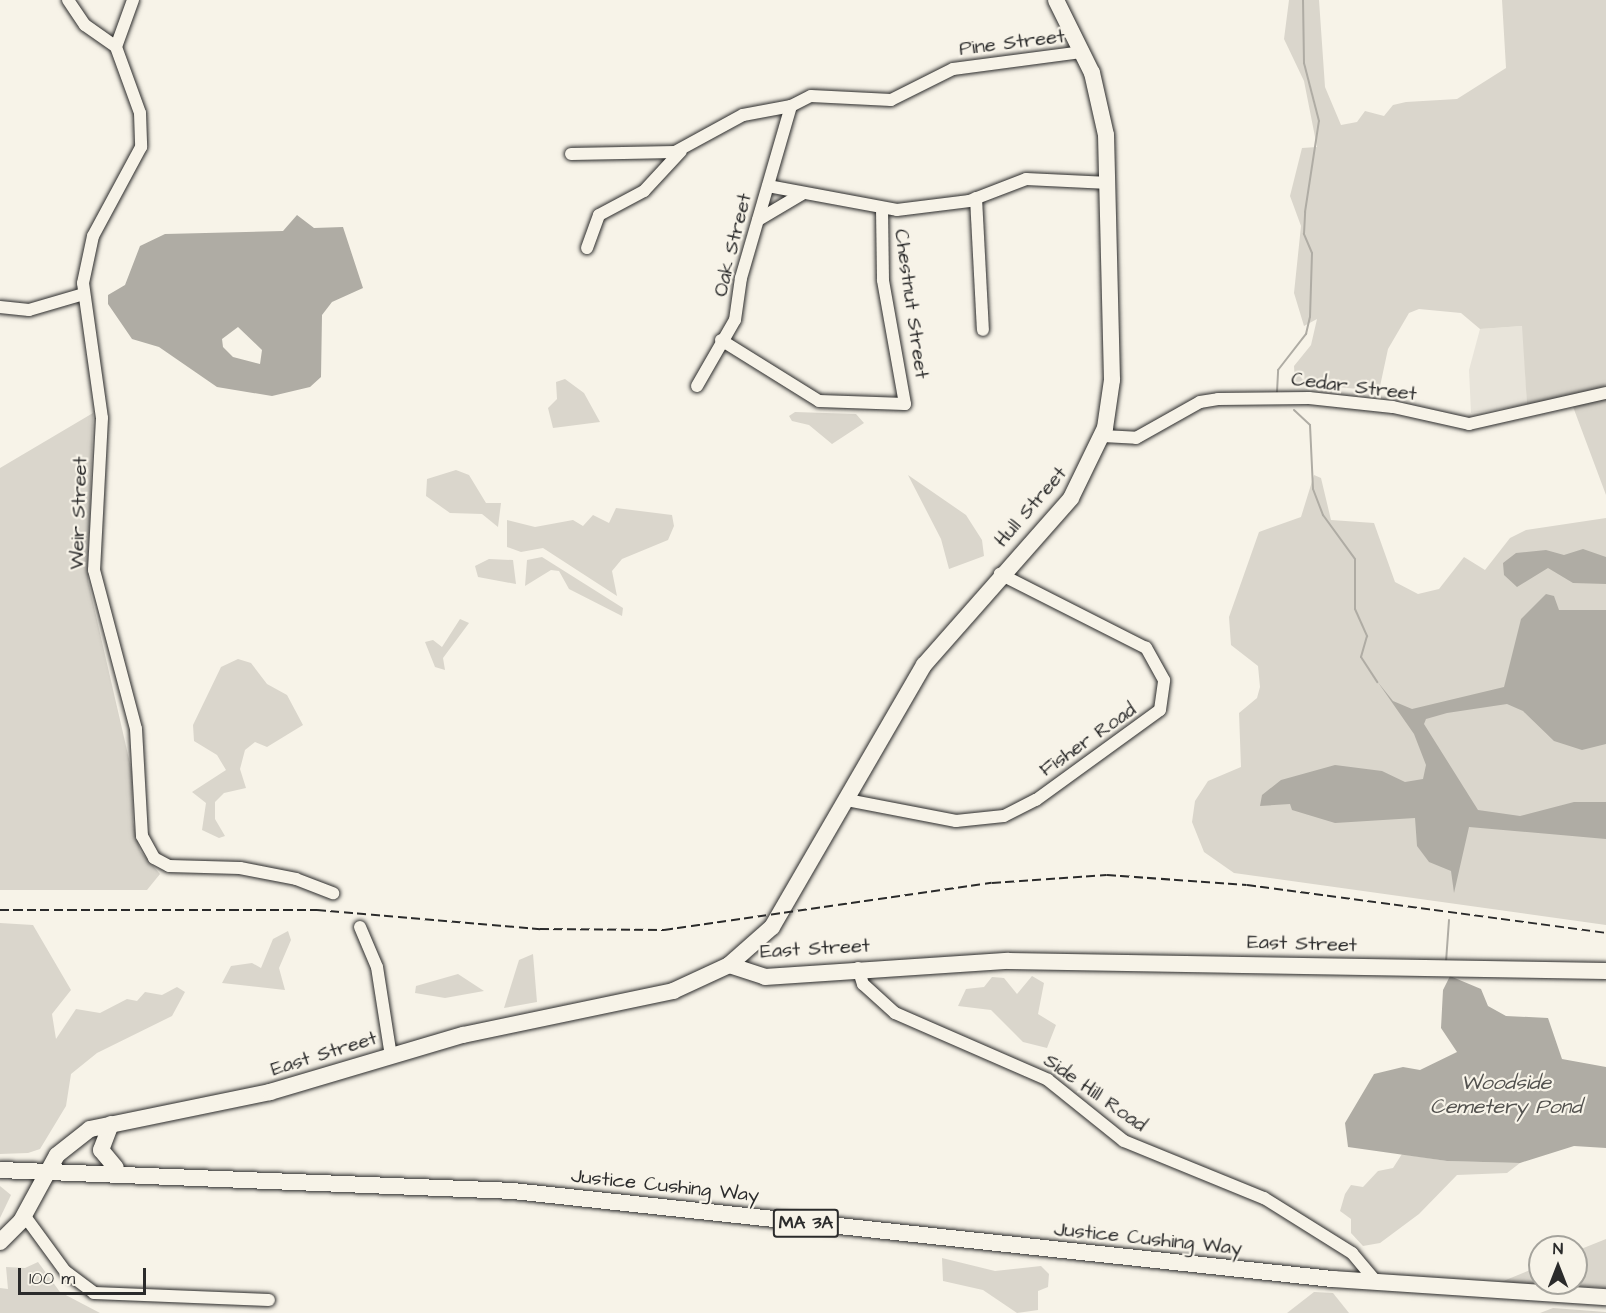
<!DOCTYPE html>
<html>
<head>
<meta charset="utf-8">
<style>
	body { margin:0 }
	#map { position:relative; width:1606px; height:1313px; overflow:hidden; background:#f7f3e8; font-family:"Architects Daughter",sans-serif }
	div>[style] { position:absolute }
	[style*='--x'] { left:calc(var(--x)*1px); top:calc(var(--y)*1px); width:calc(var(--w)*1px); rotate:calc(var(--a)*1deg) }
	.built>* { inset:0; background:#e8e4da }
	.green>* { inset:0; background:#dad6cc }
	.water>* { inset:0; background:#afaca4 }
	.stream>* { height:2px; margin:-1px; padding:0 1px; transform-origin:1px; border-radius:1px; background:#afaca4 }
	.roads { filter:drop-shadow(0 0 2px #2b2b2b) drop-shadow(0 0 2px #2b2b2b) }
	.minor>* { height:12px; margin:-6px; padding:0 6px; transform-origin:6px; border-radius:6px; background:#f7f3e8 }
	.major>* { height:16px; margin:-8px; padding:0 8px; transform-origin:8px; border-radius:8px; background:#f7f3e8 }
	.rail>* { height:2px; margin-top:-1px; transform-origin:0; background:repeating-linear-gradient(90deg,#2b2b2b 0 9px,transparent 0 13.5px) }
	span { translate:-50% -50%; white-space:nowrap; text-align:center; line-height:1.15; -webkit-text-stroke:4.5px #f7f3e8; paint-order:stroke }
	.shield-label span { padding:2px 4px; background:#f7f3e8; border:2px solid; border-radius:4px; -webkit-text-stroke-width:0 }
	.shield-label { font-size:18px; color:#2b2b2b; font-weight:700 }
	.street-label { font-size:20px; color:#2b2b2b }
	.water-label { font-size:21px; color:#53524f; font-style:italic }
	.north { position:absolute; left:1528px; top:1235px; width:60px; height:60px; box-sizing:border-box; background:#f7f3e8; border:2px solid #a5a39c; border-radius:50%; rotate:0deg; font-size:16px; font-weight:700; line-height:24px; text-align:center; color:#2b2b2b }
	.north::after { content:''; display:block; margin:auto; width:21px; height:27px; background:#2b2b2b; clip-path:polygon(50% 0,100% 100%,50% 72%,0 100%) }
	.scale { position:absolute; left:18px; top:1268px; width:128px; height:27px; box-sizing:border-box; border:3px solid #2b2b2b; border-top:0; padding-left:8px; font-size:18px; line-height:21px; white-space:nowrap; color:#2b2b2b; -webkit-text-stroke:4px #f7f3e8; paint-order:stroke }
</style>
</head>
<body>
<div id="map">
	<div class="built">
		<div style="clip-path:polygon(1523px 326px,1527px 405px,1471px 413px,1469px 370px,1480px 329px)"></div>
	</div>
	<div class="green">
		<div style="clip-path:polygon(1289px 0,1319px 0,1325px 87px,1341px 125px,1357px 122px,1365px 111px,1384px 116px,1393px 105px,1406px 102px,1457px 99px,1506px 68px,1502px 0,1606px 0,1606px 495px,1569px 396px,1527px 405px,1522px 326px,1480px 329px,1461px 313px,1419px 309px,1409px 313px,1388px 349px,1379px 391px,1295px 383px,1294px 366px,1311px 345px,1317px 319px,1304px 326px,1294px 293px,1301px 226px,1290px 196px,1302px 148px,1317px 147px,1304px 81px,1284px 39px)"></div>
		<div style="clip-path:polygon(565px 379px,584px 393px,600px 422px,553px 428px,548px 408px,557px 399px,556px 382px)"></div>
		<div style="clip-path:polygon(795px 412px,856px 414px,864px 423px,832px 444px,809px 425px,792px 421px,789px 416px)"></div>
		<div style="clip-path:polygon(93px 413px,88px 581px,132px 772px,133px 822px,140px 851px,160px 874px,147px 890px,0 890px,0 468px)"></div>
		<div style="clip-path:polygon(456px 470px,469px 475px,486px 503px,501px 503px,498px 527px,482px 514px,450px 513px,426px 496px,427px 479px)"></div>
		<div style="clip-path:polygon(908px 475px,966px 515px,982px 540px,984px 556px,949px 569px,941px 539px)"></div>
		<div style="clip-path:polygon(1314px 475px,1321px 478px,1331px 520px,1374px 523px,1395px 582px,1418px 594px,1439px 589px,1464px 557px,1485px 570px,1510px 538px,1526px 530px,1606px 518px,1606px 925px,1234px 873px,1204px 852px,1192px 822px,1195px 801px,1208px 781px,1241px 767px,1239px 713px,1257px 698px,1260px 687px,1258px 666px,1231px 645px,1229px 617px,1259px 532px,1301px 517px)"></div>
		<div style="clip-path:polygon(616px 508px,672px 515px,674px 526px,668px 540px,622px 559px,612px 571px,617px 596px,543px 548px,521px 552px,507px 547px,507px 520px,535px 527px,573px 520px,583px 526px,593px 515px,609px 523px)"></div>
		<div style="clip-path:polygon(542px 557px,623px 608px,622px 616px,569px 589px,559px 571px,551px 570px,525px 586px,527px 560px)"></div>
		<div style="clip-path:polygon(489px 559px,513px 560px,516px 584px,478px 577px,475px 566px)"></div>
		<div style="clip-path:polygon(460px 619px,469px 623px,443px 658px,445px 670px,435px 667px,425px 642px,433px 640px,442px 647px)"></div>
		<div style="clip-path:polygon(238px 659px,251px 663px,267px 684px,287px 695px,303px 725px,267px 747px,255px 742px,245px 750px,240px 769px,246px 788px,224px 793px,215px 802px,215px 819px,225px 836px,219px 838px,202px 830px,206px 803px,192px 792px,226px 770px,217px 755px,194px 741px,193px 725px,221px 667px)"></div>
		<div style="clip-path:polygon(0 923px,33px 925px,71px 990px,52px 1014px,56px 1039px,76px 1009px,100px 1013px,127px 999px,137px 1001px,145px 992px,162px 995px,177px 987px,185px 992px,172px 1016px,97px 1053px,71px 1074px,66px 1106px,40px 1149px,28px 1153px,0 1154px)"></div>
		<div style="clip-path:polygon(288px 931px,291px 940px,279px 968px,285px 990px,222px 983px,231px 966px,252px 963px,261px 968px,273px 939px)"></div>
		<div style="clip-path:polygon(533px 954px,537px 1002px,504px 1008px,519px 960px)"></div>
		<div style="clip-path:polygon(458px 974px,484px 991px,445px 998px,415px 993px,416px 986px)"></div>
		<div style="clip-path:polygon(1032px 976px,1044px 983px,1038px 1014px,1056px 1025px,1047px 1048px,1023px 1042px,991px 1010px,958px 1006px,966px 989px,984px 987px,992px 977px,1004px 978px,1017px 994px)"></div>
		<div style="clip-path:polygon(1402px 1154px,1447px 1161px,1520px 1163px,1507px 1173px,1457px 1175px,1419px 1214px,1380px 1243px,1363px 1246px,1351px 1233px,1351px 1219px,1340px 1211px,1345px 1194px,1351px 1185px,1363px 1187px,1378px 1171px,1393px 1168px)"></div>
		<div style="clip-path:polygon(0 1186px,11px 1195px,0 1218px)"></div>
		<div style="clip-path:polygon(1606px 1239px,1606px 1288px,1501px 1282px,1540px 1266px,1540px 1283px,1576px 1283px,1576px 1251px)"></div>
		<div style="clip-path:polygon(942px 1258px,995px 1271px,1041px 1266px,1049px 1274px,1048px 1287px,1038px 1291px,1038px 1310px,1017px 1313px,983px 1290px,943px 1281px)"></div>
		<div style="clip-path:polygon(38px 1262px,60px 1292px,100px 1313px,0 1313px,0 1288px,8px 1289px,6px 1267px,25px 1268px)"></div>
		<div style="clip-path:polygon(1314px 1292px,1333px 1293px,1349px 1313px,1287px 1313px)"></div>
		<div style="clip-path:polygon(1553px 1308px,1606px 1312px,1606px 1313px,1540px 1313px)"></div>
	</div>
	<div class="water">
		<div style="clip-path:polygon(evenodd,297px 215px,314px 228px,343px 227px,363px 288px,332px 302px,322px 315px,321px 377px,310px 387px,272px 396px,217px 387px,159px 347px,132px 339px,108px 304px,108px 295px,125px 285px,140px 246px,165px 234px,283px 231px,297px 215px,238px 327px,262px 350px,260px 364px,233px 357px,223px 347px,222px 339px,238px 327px)"></div>
		<div style="clip-path:polygon(1583px 549px,1606px 557px,1606px 584px,1573px 583px,1548px 568px,1517px 587px,1504px 575px,1503px 563px,1516px 553px,1546px 550px,1564px 555px)"></div>
		<div style="clip-path:polygon(1546px 594px,1554px 596px,1559px 610px,1606px 610px,1606px 744px,1582px 750px,1554px 741px,1523px 711px,1507px 704px,1447px 713px,1426px 719px,1424px 724px,1478px 810px,1520px 816px,1574px 802px,1606px 802px,1606px 839px,1469px 827px,1454px 893px,1451px 871px,1429px 862px,1417px 846px,1415px 818px,1335px 823px,1292px 810px,1290px 804px,1260px 806px,1262px 795px,1281px 780px,1335px 765px,1382px 771px,1405px 782px,1423px 779px,1426px 765px,1414px 734px,1377px 681px,1393px 701px,1412px 709px,1504px 687px,1521px 619px)"></div>
		<div style="clip-path:polygon(1450px 976px,1481px 989px,1488px 1006px,1506px 1016px,1548px 1018px,1562px 1059px,1606px 1067px,1606px 1148px,1574px 1146px,1520px 1163px,1447px 1161px,1348px 1147px,1345px 1123px,1374px 1074px,1403px 1067px,1420px 1070px,1457px 1052px,1441px 1028px,1443px 990px)"></div>
	</div>
	<div class="stream">
		<div style="--x:1277;--y:392;--w:22;--a:-87"></div>
		<div style="--x:1278;--y:370;--w:46;--a:-52.1"></div>
		<div style="--x:1306;--y:334;--w:17;--a:-77"></div>
		<div style="--x:1310;--y:317;--w:64;--a:-88.2"></div>
		<div style="--x:1312;--y:253;--w:21;--a:-113"></div>
		<div style="--x:1304;--y:234;--w:22;--a:-87"></div>
		<div style="--x:1305;--y:212;--w:92;--a:-81.3"></div>
		<div style="--x:1319;--y:121;--w:60;--a:-104.5"></div>
		<div style="--x:1304;--y:63;--w:63;--a:-90.9"></div>
		<div style="--x:1294;--y:410;--w:22;--a:43"></div>
		<div style="--x:1310;--y:425;--w:64;--a:87.3"></div>
		<div style="--x:1313;--y:489;--w:28;--a:69"></div>
		<div style="--x:1323;--y:515;--w:54;--a:54"></div>
		<div style="--x:1355;--y:559;--w:50;--a:90"></div>
		<div style="--x:1355;--y:609;--w:30;--a:66"></div>
		<div style="--x:1367;--y:636;--w:22;--a:106"></div>
		<div style="--x:1361;--y:657;--w:30;--a:57"></div>
		<div style="--x:1446;--y:962;--w:42;--a:-85.9"></div>
	</div>
	<div class="roads">
		<div class="minor">
			<div style="--x:68;--y:0;--w:30;--a:56"></div>
			<div style="--x:85;--y:25;--w:38;--a:35"></div>
			<div style="--x:133;--y:0;--w:50;--a:109.9"></div>
			<div style="--x:116;--y:47;--w:70;--a:70"></div>
			<div style="--x:140;--y:113;--w:34;--a:88"></div>
			<div style="--x:141;--y:147;--w:101;--a:118.3"></div>
			<div style="--x:93;--y:236;--w:48;--a:102"></div>
			<div style="--x:83;--y:283;--w:136;--a:82"></div>
			<div style="--x:102;--y:418;--w:152;--a:93"></div>
			<div style="--x:94;--y:570;--w:164;--a:75.2"></div>
			<div style="--x:136;--y:729;--w:107;--a:86.8"></div>
			<div style="--x:142;--y:836;--w:25;--a:61"></div>
			<div style="--x:154;--y:858;--w:17;--a:28"></div>
			<div style="--x:169;--y:866;--w:71;--a:1.6"></div>
			<div style="--x:240;--y:868;--w:57;--a:11.1"></div>
			<div style="--x:296;--y:879;--w:40;--a:21"></div>
			<div style="--x:571;--y:154;--w:104;--a:-1.1"></div>
			<div style="--x:675;--y:152;--w:77;--a:-28.6"></div>
			<div style="--x:743;--y:115;--w:49;--a:-10.6"></div>
			<div style="--x:791;--y:106;--w:22;--a:-27"></div>
			<div style="--x:811;--y:96;--w:80;--a:2.9"></div>
			<div style="--x:891;--y:100;--w:69;--a:-26.6"></div>
			<div style="--x:953;--y:69;--w:131;--a:-7.5"></div>
			<div style="--x:768;--y:186;--w:131;--a:10.5"></div>
			<div style="--x:897;--y:210;--w:73;--a:-7.1"></div>
			<div style="--x:969;--y:201;--w:61;--a:-21.1"></div>
			<div style="--x:1026;--y:179;--w:83;--a:2.8"></div>
			<div style="--x:976;--y:198;--w:132;--a:87"></div>
			<div style="--x:758;--y:220;--w:51;--a:-30.6"></div>
			<div style="--x:587;--y:248;--w:35;--a:-70"></div>
			<div style="--x:599;--y:215;--w:51;--a:-28.1"></div>
			<div style="--x:644;--y:191;--w:54;--a:-47.2"></div>
			<div style="--x:0;--y:307;--w:29;--a:6"></div>
			<div style="--x:29;--y:310;--w:57;--a:-16.2"></div>
			<div style="--x:721;--y:340;--w:115;--a:31.9"></div>
			<div style="--x:819;--y:401;--w:86;--a:2"></div>
			<div style="--x:905;--y:404;--w:126;--a:-100.1"></div>
			<div style="--x:883;--y:280;--w:70;--a:-90.8"></div>
			<div style="--x:697;--y:386;--w:76;--a:-60.1"></div>
			<div style="--x:735;--y:320;--w:42;--a:-81.9"></div>
			<div style="--x:741;--y:278;--w:179;--a:-73.8"></div>
			<div style="--x:1103;--y:436;--w:33;--a:3"></div>
			<div style="--x:1136;--y:438;--w:73;--a:-29.4"></div>
			<div style="--x:1200;--y:402;--w:18;--a:-9"></div>
			<div style="--x:1218;--y:399;--w:91;--a:-0.6"></div>
			<div style="--x:1309;--y:398;--w:84;--a:6.1"></div>
			<div style="--x:1393;--y:407;--w:78;--a:12.6"></div>
			<div style="--x:1469;--y:424;--w:140;--a:-12.8"></div>
			<div style="--x:847;--y:800;--w:111;--a:10.9"></div>
			<div style="--x:956;--y:821;--w:48;--a:-5.9"></div>
			<div style="--x:1004;--y:816;--w:36;--a:-27"></div>
			<div style="--x:1036;--y:800;--w:153;--a:-36"></div>
			<div style="--x:1160;--y:710;--w:30;--a:-82"></div>
			<div style="--x:1164;--y:680;--w:37;--a:-119"></div>
			<div style="--x:1146;--y:648;--w:164;--a:-153.1"></div>
			<div style="--x:360;--y:927;--w:43;--a:67"></div>
			<div style="--x:377;--y:967;--w:90;--a:81.1"></div>
			<div style="--x:858;--y:968;--w:17;--a:73"></div>
			<div style="--x:863;--y:984;--w:43;--a:42.2"></div>
			<div style="--x:895;--y:1013;--w:167;--a:23.6"></div>
			<div style="--x:1048;--y:1080;--w:97;--a:38.8"></div>
			<div style="--x:1124;--y:1141;--w:151;--a:22.2"></div>
			<div style="--x:1264;--y:1198;--w:104;--a:32"></div>
			<div style="--x:1352;--y:1253;--w:39;--a:50"></div>
			<div style="--x:24;--y:1215;--w:69;--a:53.8"></div>
			<div style="--x:65;--y:1271;--w:36;--a:37"></div>
			<div style="--x:94;--y:1293;--w:175;--a:2.3"></div>
		</div>
		<div class="major">
			<div style="--x:729;--y:965;--w:38;--a:18"></div>
			<div style="--x:765;--y:977;--w:244;--a:-3.8"></div>
			<div style="--x:1008;--y:961;--w:598;--a:0.96"></div>
			<div style="--x:111;--y:1124;--w:28;--a:111"></div>
			<div style="--x:101;--y:1150;--w:23;--a:50"></div>
			<div style="--x:0;--y:1170;--w:513;--a:2.34"></div>
			<div style="--x:513;--y:1191;--w:825;--a:6.13"></div>
			<div style="--x:1333;--y:1279;--w:274;--a:3.8"></div>
			<div style="--x:0;--y:1242;--w:30;--a:-45"></div>
			<div style="--x:21;--y:1221;--w:75;--a:-61.4"></div>
			<div style="--x:57;--y:1155;--w:42;--a:-38.2"></div>
			<div style="--x:90;--y:1129;--w:184;--a:-11.6"></div>
			<div style="--x:270;--y:1092;--w:201;--a:-16.5"></div>
			<div style="--x:463;--y:1035;--w:215;--a:-11.8"></div>
			<div style="--x:673;--y:991;--w:62;--a:-24.9"></div>
			<div style="--x:729;--y:965;--w:57;--a:-41.5"></div>
			<div style="--x:772;--y:927;--w:303;--a:-59.9"></div>
			<div style="--x:924;--y:665;--w:222;--a:-48.6"></div>
			<div style="--x:1071;--y:498;--w:78;--a:-64.1"></div>
			<div style="--x:1105;--y:428;--w:49;--a:-81.7"></div>
			<div style="--x:1112;--y:380;--w:245;--a:-91.4"></div>
			<div style="--x:1106;--y:135;--w:64;--a:-102.7"></div>
			<div style="--x:1092;--y:73;--w:81;--a:-116.3"></div>
		</div>
	</div>
	<div class="rail">
		<div style="--x:0;--y:910;--w:317;--a:0"></div>
		<div style="--x:317;--y:910;--w:224;--a:4.9"></div>
		<div style="--x:540;--y:929;--w:124;--a:0.5"></div>
		<div style="--x:664;--y:930;--w:331;--a:-8.2"></div>
		<div style="--x:992;--y:883;--w:115;--a:-4"></div>
		<div style="--x:1107;--y:875;--w:140;--a:4.1"></div>
		<div style="--x:1247;--y:885;--w:362;--a:7.6"></div>
	</div>
	<div class="shield-label">
		<span style="left:806px;top:1223px">MA 3A</span>
	</div>
	<div class="street-label">
		<span style="left:1012px;top:43px;rotate:-7deg">Pine Street</span>
		<span style="left:733px;top:245px;rotate:-76deg">Oak Street</span>
		<span style="left:911px;top:304px;rotate:82deg">Chestnut Street</span>
		<span style="left:1354px;top:387px;rotate:7deg">Cedar Street</span>
		<span style="left:1031px;top:507px;rotate:-49deg">Hull Street</span>
		<span style="left:79px;top:513px;rotate:-88deg">Weir Street</span>
		<span style="left:1088px;top:740px;rotate:-35deg">Fisher Road</span>
		<span style="left:1302px;top:944px;rotate:2deg">East Street</span>
		<span style="left:815px;top:949px;rotate:-3deg">East Street</span>
		<span style="left:324px;top:1054px;rotate:-17deg">East Street</span>
		<span style="left:1095px;top:1093px;rotate:35deg">Side Hill Road</span>
		<span style="left:665px;top:1186px;rotate:6deg">Justice Cushing Way</span>
		<span style="left:1148px;top:1239px;rotate:6deg">Justice Cushing Way</span>
	</div>
	<div class="water-label">
		<span style="left:1506px;top:1095px">Woodside<br>Cemetery Pond</span>
	</div>
	<div class="north">N</div>
	<div class="scale">100 m</div>
</div>
</body>
</html>
